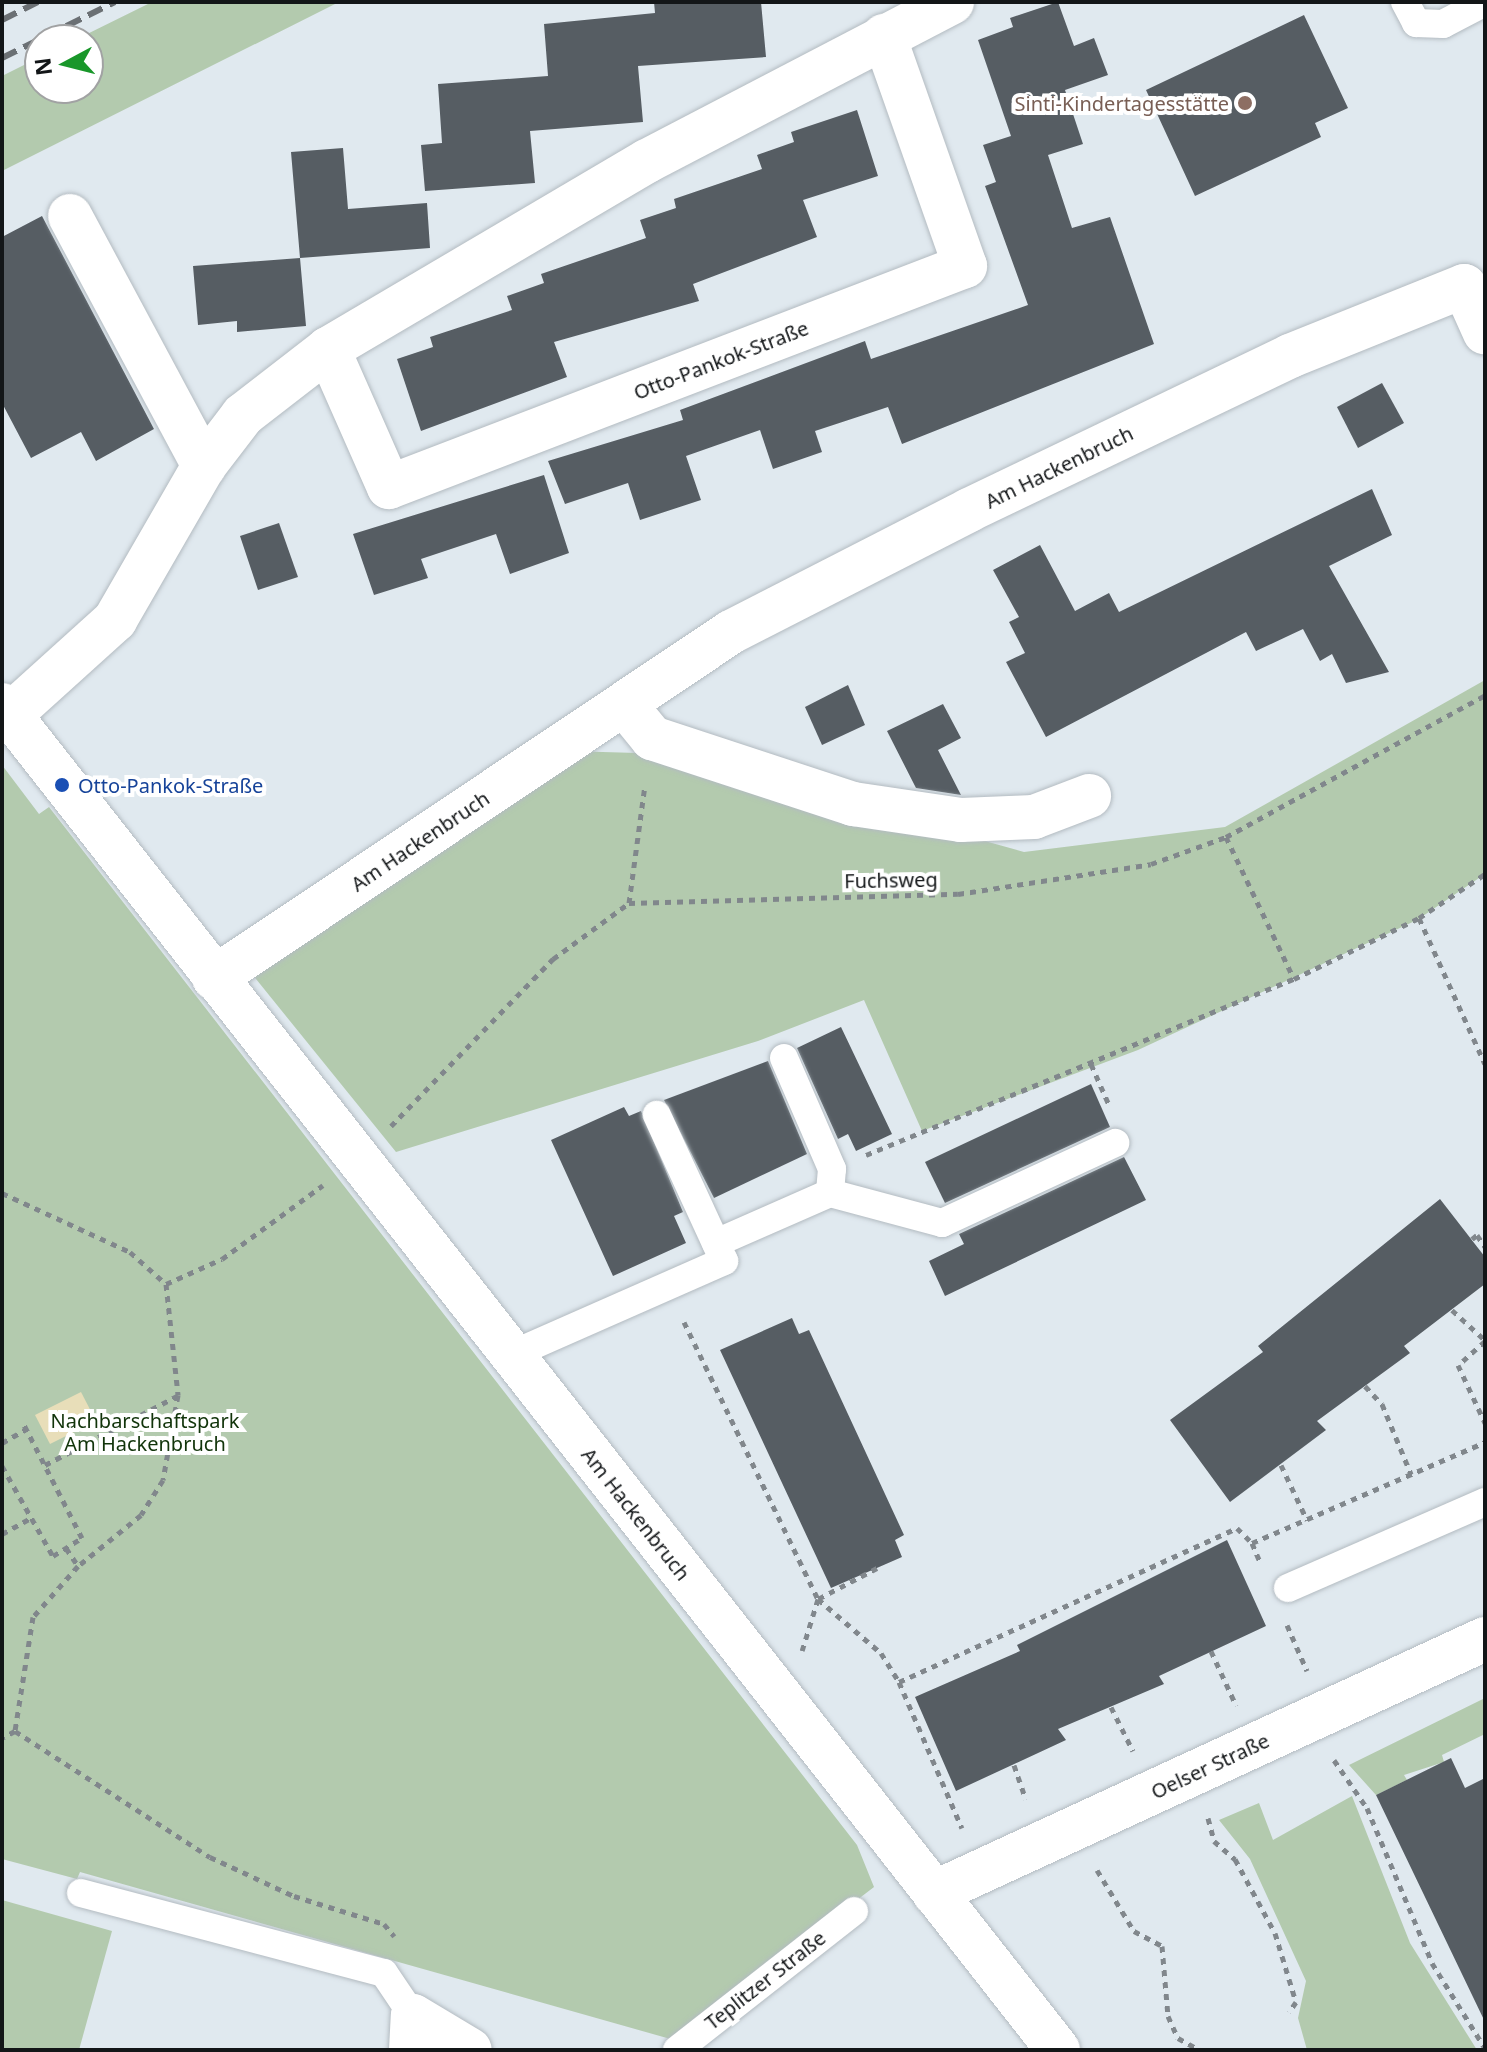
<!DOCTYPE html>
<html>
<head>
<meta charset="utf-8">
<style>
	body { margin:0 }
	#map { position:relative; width:1487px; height:2052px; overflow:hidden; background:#e0e9ef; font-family:"Noto Sans",sans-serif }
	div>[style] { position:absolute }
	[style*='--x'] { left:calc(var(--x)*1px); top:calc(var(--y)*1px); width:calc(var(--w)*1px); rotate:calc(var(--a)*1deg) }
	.green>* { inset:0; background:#b3caae }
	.sand>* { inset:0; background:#e8deb9 }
	.building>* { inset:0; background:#565d63 }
	.path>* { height:5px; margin-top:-2.5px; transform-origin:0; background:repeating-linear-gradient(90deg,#81878c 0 6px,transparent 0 12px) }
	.roads { filter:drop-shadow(0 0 2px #b3bbc1) drop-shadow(0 0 2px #b3bbc1) }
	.service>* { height:28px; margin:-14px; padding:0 14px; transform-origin:14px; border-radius:14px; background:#fff }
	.minor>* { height:44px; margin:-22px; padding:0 22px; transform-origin:22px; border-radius:22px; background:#fff }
	.tertiary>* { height:44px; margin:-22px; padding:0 22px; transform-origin:22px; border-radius:22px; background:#fff }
	.rail>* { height:6px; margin-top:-3px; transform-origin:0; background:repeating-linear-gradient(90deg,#6b7074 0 16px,transparent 0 24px) }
	.dots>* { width:22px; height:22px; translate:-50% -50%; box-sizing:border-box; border:4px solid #fff; border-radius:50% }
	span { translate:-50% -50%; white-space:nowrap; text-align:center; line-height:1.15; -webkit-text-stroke:8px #fff; paint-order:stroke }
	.education-label { font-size:20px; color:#785e54 }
	.right { translate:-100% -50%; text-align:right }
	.street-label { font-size:20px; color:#131618 }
	.transit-label { font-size:20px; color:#164399 }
	.left { translate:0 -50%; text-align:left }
	.park-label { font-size:20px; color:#11340a }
	.frame { position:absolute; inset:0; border:4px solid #131618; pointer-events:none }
	.north { position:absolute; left:24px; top:24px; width:80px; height:80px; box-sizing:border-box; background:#fff; border:2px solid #a1a2a3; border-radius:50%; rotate:263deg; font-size:22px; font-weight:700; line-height:32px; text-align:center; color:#131618 }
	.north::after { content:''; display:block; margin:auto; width:28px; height:36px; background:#19972a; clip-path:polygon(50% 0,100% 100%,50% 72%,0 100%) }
</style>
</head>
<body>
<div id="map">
	<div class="green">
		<div style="clip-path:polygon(152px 2px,339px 2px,2px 171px,2px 76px,40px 57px,40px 88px,88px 88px,88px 40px,75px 40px)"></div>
		<div style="clip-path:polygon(1485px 680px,1485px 874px,1417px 920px,1138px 1050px,922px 1131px,864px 1000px,758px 1041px,396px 1152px,243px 963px,568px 751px,672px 754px,1024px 852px,1225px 827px)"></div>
		<div style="clip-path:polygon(2px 765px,39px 814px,49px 807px,857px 1845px,874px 1887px,674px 2040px,80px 1872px,77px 1879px,2px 1859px)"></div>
		<div style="clip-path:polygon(1485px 1698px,1485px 1734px,1442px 1755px,1444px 1762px,1404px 1775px,1407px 1780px,1376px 1795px,1349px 1765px)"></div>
		<div style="clip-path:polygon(1352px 1796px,1410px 1943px,1477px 2050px,1307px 2050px,1298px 2018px,1306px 1981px,1250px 1859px,1219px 1820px,1259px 1803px,1273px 1840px)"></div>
		<div style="clip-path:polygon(2px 1900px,112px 1931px,79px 2050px,2px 2050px)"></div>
	</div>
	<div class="sand">
		<div style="clip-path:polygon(81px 1392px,96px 1421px,50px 1444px,35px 1415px)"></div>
	</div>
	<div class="building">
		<div style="clip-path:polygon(654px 2px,761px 2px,766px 57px,638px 66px,643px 122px,530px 131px,535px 183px,425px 191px,421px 145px,442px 143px,438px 84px,548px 76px,544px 24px,655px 13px)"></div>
		<div style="clip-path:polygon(1058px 2px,1074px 46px,1094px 38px,1108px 75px,1065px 90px,1083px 144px,1048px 155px,1072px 228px,1110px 217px,1154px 344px,902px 444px,888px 407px,815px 431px,822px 452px,773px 469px,760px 430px,686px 456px,701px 500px,640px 520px,628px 483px,565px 504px,548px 461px,683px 420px,680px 410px,865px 341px,871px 359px,1028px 305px,985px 186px,996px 182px,983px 145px,1011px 136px,978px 40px,1013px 27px,1010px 18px)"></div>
		<div style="clip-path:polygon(1304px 15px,1348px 108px,1315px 123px,1321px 137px,1195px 196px,1146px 90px)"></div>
		<div style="clip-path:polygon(857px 110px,878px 176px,803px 200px,817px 237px,693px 284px,699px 301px,554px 342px,567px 377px,421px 431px,397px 359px,433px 347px,430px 337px,512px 310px,507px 296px,544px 283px,541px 274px,646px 238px,640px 220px,676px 208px,674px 199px,762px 169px,757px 155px,794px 142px,791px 132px)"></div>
		<div style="clip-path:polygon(343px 148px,348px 209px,427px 203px,430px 248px,300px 258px,291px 152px)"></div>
		<div style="clip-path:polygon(42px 216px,154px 429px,96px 461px,81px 432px,31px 458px,2px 403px,2px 237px)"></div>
		<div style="clip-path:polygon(300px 258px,306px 326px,237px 332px,237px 321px,198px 325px,193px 266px)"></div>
		<div style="clip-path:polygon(1382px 383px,1404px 423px,1358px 448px,1337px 407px)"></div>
		<div style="clip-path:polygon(544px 475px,569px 553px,510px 574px,496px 534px,421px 559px,428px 578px,374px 595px,353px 534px)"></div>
		<div style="clip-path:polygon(1372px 489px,1392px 535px,1329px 566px,1389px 672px,1346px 683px,1332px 654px,1320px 661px,1303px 629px,1256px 651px,1246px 632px,1046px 737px,1006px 662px,1025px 653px,1009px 622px,1019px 617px,993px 570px,1040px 545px,1075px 611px,1109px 593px,1119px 612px)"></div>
		<div style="clip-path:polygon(279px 523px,298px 577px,258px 590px,240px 536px)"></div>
		<div style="clip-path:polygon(848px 685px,865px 725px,822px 745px,805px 707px)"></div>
		<div style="clip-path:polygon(943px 704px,961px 738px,938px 750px,961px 795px,916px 788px,887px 731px)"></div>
		<div style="clip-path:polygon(841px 1027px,892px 1134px,856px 1151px,848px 1134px,838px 1139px,797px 1048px)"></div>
		<div style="clip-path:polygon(768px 1061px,807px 1154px,714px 1198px,664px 1100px)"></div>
		<div style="clip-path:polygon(1091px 1084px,1110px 1127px,945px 1203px,925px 1162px)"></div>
		<div style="clip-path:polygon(624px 1107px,629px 1116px,641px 1111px,683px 1212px,674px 1216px,686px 1243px,613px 1276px,551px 1140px)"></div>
		<div style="clip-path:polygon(1124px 1157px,1146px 1200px,945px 1296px,929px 1261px,964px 1244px,959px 1234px)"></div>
		<div style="clip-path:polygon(1440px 1199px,1485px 1257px,1485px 1284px,1404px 1346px,1410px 1353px,1317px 1421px,1326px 1430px,1230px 1502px,1170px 1420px,1263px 1352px,1258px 1346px)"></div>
		<div style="clip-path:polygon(792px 1318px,799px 1334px,809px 1330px,904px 1535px,895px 1540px,902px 1557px,831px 1588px,720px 1350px)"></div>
		<div style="clip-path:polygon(1227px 1540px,1266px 1626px,1159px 1676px,1164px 1684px,1058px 1729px,1066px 1740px,956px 1791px,915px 1697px,1020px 1651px,1017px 1645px)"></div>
		<div style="clip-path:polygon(1451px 1758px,1465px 1788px,1485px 1778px,1485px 2022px,1376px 1795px)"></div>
	</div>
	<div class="path">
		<div style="--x:1226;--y:837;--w:157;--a:64.4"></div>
		<div style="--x:629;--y:903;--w:119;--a:-82.3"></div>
		<div style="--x:1419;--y:918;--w:160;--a:65.7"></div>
		<div style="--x:1091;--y:1064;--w:47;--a:66.2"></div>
		<div style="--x:391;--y:1126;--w:233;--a:-45.9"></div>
		<div style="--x:553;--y:959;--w:94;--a:-36.4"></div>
		<div style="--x:629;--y:903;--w:329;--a:-1.6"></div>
		<div style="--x:958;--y:894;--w:195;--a:-8.8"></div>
		<div style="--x:1151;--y:864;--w:80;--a:-19.8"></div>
		<div style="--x:1226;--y:837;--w:295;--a:-28.7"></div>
		<div style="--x:866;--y:1155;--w:463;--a:-22.4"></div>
		<div style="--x:1294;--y:979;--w:139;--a:-26"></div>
		<div style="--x:1419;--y:918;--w:79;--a:-33.7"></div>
		<div style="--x:2;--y:1193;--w:141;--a:24.7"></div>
		<div style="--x:130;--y:1252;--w:48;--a:41.6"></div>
		<div style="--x:166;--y:1284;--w:112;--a:83.8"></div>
		<div style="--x:178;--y:1395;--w:86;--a:100"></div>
		<div style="--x:163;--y:1480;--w:41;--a:122.2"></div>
		<div style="--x:141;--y:1515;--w:81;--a:141"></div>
		<div style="--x:78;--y:1566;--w:68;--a:131.4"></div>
		<div style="--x:33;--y:1617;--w:115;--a:99"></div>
		<div style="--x:15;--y:1731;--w:15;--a:152"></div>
		<div style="--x:1472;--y:1239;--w:6;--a:-39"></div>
		<div style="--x:1477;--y:1235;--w:14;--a:56"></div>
		<div style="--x:166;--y:1284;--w:61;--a:-24.1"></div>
		<div style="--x:222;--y:1259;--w:125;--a:-36.2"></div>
		<div style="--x:1452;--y:1310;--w:45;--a:42.3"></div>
		<div style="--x:684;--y:1322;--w:308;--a:64.2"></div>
		<div style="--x:818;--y:1599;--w:54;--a:107.1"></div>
		<div style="--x:1485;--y:1341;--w:36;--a:138"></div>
		<div style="--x:1458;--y:1365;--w:64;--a:65"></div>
		<div style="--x:1365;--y:1386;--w:25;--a:47"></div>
		<div style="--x:1382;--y:1404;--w:76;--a:67.5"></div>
		<div style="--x:2;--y:1443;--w:28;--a:-30"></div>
		<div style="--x:45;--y:1465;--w:149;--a:-27.6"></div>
		<div style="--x:1281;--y:1465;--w:61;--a:64.7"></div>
		<div style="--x:2;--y:1466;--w:103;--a:60.5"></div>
		<div style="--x:53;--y:1556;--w:34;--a:-32"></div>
		<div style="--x:82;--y:1538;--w:131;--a:-117.1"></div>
		<div style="--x:2;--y:1534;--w:33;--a:-29"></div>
		<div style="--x:1252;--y:1543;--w:23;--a:67"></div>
		<div style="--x:66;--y:1548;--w:22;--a:56"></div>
		<div style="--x:877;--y:1568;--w:67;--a:152.3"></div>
		<div style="--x:818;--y:1599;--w:83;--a:40.6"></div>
		<div style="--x:881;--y:1653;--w:34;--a:58"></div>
		<div style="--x:899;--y:1682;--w:371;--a:-24.5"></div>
		<div style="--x:1237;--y:1528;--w:21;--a:45"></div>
		<div style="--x:1252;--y:1543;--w:254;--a:-23.4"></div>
		<div style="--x:1287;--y:1625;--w:50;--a:66.5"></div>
		<div style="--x:1211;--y:1651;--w:60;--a:65.2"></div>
		<div style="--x:899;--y:1682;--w:159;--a:66.7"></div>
		<div style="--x:1111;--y:1707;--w:49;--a:63.4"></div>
		<div style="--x:15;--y:1731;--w:232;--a:32.9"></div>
		<div style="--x:210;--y:1857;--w:93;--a:24.9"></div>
		<div style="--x:294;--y:1896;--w:94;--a:17.3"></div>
		<div style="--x:384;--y:1924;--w:16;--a:50"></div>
		<div style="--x:1334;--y:1760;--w:58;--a:55.5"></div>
		<div style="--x:1367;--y:1808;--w:168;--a:67.2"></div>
		<div style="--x:1432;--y:1963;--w:100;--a:58.1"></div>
		<div style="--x:1014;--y:1765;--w:36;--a:71"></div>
		<div style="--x:1208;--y:1818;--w:24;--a:75"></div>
		<div style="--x:1214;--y:1841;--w:28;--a:41"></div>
		<div style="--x:1235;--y:1859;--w:84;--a:61.6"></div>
		<div style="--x:1275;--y:1933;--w:72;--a:73.1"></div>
		<div style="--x:1296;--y:2002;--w:12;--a:125"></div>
		<div style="--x:1097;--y:1870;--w:71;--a:58.8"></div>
		<div style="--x:1134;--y:1931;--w:32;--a:28"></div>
		<div style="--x:1162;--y:1946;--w:70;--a:85.1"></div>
		<div style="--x:1168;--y:2016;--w:24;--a:66"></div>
		<div style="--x:1178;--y:2038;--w:25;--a:29"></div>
	</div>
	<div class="roads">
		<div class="service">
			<div style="--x:1405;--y:2;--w:24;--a:62"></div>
			<div style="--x:1416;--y:23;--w:27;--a:2"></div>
			<div style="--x:1443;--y:24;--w:47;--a:-27.6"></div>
			<div style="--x:784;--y:1058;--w:121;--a:66.6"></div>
			<div style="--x:832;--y:1169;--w:24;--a:95"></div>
			<div style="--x:716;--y:1243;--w:124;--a:-23.7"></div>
			<div style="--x:830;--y:1193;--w:116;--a:15"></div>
			<div style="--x:942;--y:1223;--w:191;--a:-24.8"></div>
			<div style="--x:511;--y:1355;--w:233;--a:-23.8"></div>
			<div style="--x:724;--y:1261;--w:161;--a:-114.7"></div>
			<div style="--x:1288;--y:1588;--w:215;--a:-23.6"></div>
			<div style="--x:81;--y:1893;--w:313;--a:14.8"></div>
			<div style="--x:384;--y:1973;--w:52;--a:56"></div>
			<div style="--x:677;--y:2050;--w:225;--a:-38.1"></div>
		</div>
		<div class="minor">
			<div style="--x:70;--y:216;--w:284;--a:61.8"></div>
			<div style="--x:328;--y:349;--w:151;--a:66.2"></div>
			<div style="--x:389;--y:487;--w:617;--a:-20.99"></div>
			<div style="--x:965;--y:266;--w:244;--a:-109.4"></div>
			<div style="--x:625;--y:705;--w:43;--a:50.7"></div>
			<div style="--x:652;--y:738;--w:212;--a:18.2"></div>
			<div style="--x:853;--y:804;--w:109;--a:8.4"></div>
			<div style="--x:961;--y:820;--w:73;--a:-2.4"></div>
			<div style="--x:1034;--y:817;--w:59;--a:-20.9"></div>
			<div style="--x:10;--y:715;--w:142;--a:-42.1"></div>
			<div style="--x:115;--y:620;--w:178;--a:-60"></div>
			<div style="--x:204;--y:466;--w:64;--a:-52.6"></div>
			<div style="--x:243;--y:415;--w:108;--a:-37.8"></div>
			<div style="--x:328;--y:349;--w:370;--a:-30.5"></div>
			<div style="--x:647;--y:161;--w:344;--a:-27.5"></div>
			<div style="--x:214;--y:978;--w:622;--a:-33.79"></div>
			<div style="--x:731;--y:632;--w:267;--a:-27.1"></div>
			<div style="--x:969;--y:510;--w:356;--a:-25.6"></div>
			<div style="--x:1290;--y:356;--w:188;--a:-21.9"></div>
			<div style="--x:1464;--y:286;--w:51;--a:65.9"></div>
			<div style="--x:934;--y:1893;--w:607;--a:-24.75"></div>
			<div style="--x:411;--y:2050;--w:34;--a:-87"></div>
			<div style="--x:413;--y:2016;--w:66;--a:30.8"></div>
		</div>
		<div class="tertiary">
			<div style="--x:2;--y:705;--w:1710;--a:51.86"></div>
		</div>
	</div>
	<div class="rail">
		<div style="--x:2;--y:20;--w:40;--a:-26.6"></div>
		<div style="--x:2;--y:58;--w:126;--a:-26.4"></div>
	</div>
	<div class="dots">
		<div style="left:1245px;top:103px;background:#8d6e63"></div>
		<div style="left:62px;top:785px;background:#1a4fb4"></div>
	</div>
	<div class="education-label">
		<span class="right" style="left:1229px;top:103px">Sinti-Kindertagesstätte</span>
	</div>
	<div class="street-label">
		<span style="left:721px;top:360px;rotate:-21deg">Otto-Pankok-Straße</span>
		<span style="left:1059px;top:467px;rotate:-26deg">Am Hackenbruch</span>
		<span style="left:420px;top:841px;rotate:-34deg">Am Hackenbruch</span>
		<span style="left:891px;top:880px;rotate:-1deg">Fuchsweg</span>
		<span style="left:636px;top:1514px;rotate:52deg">Am Hackenbruch</span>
		<span style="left:1210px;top:1766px;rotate:-25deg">Oelser Straße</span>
		<span style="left:765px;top:1980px;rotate:-38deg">Teplitzer Straße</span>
	</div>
	<div class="transit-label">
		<span class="left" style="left:78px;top:785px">Otto-Pankok-Straße</span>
	</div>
	<div class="park-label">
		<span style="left:145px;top:1432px">Nachbarschaftspark<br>Am Hackenbruch</span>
	</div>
	<div class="frame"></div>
	<div class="north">N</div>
</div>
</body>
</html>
